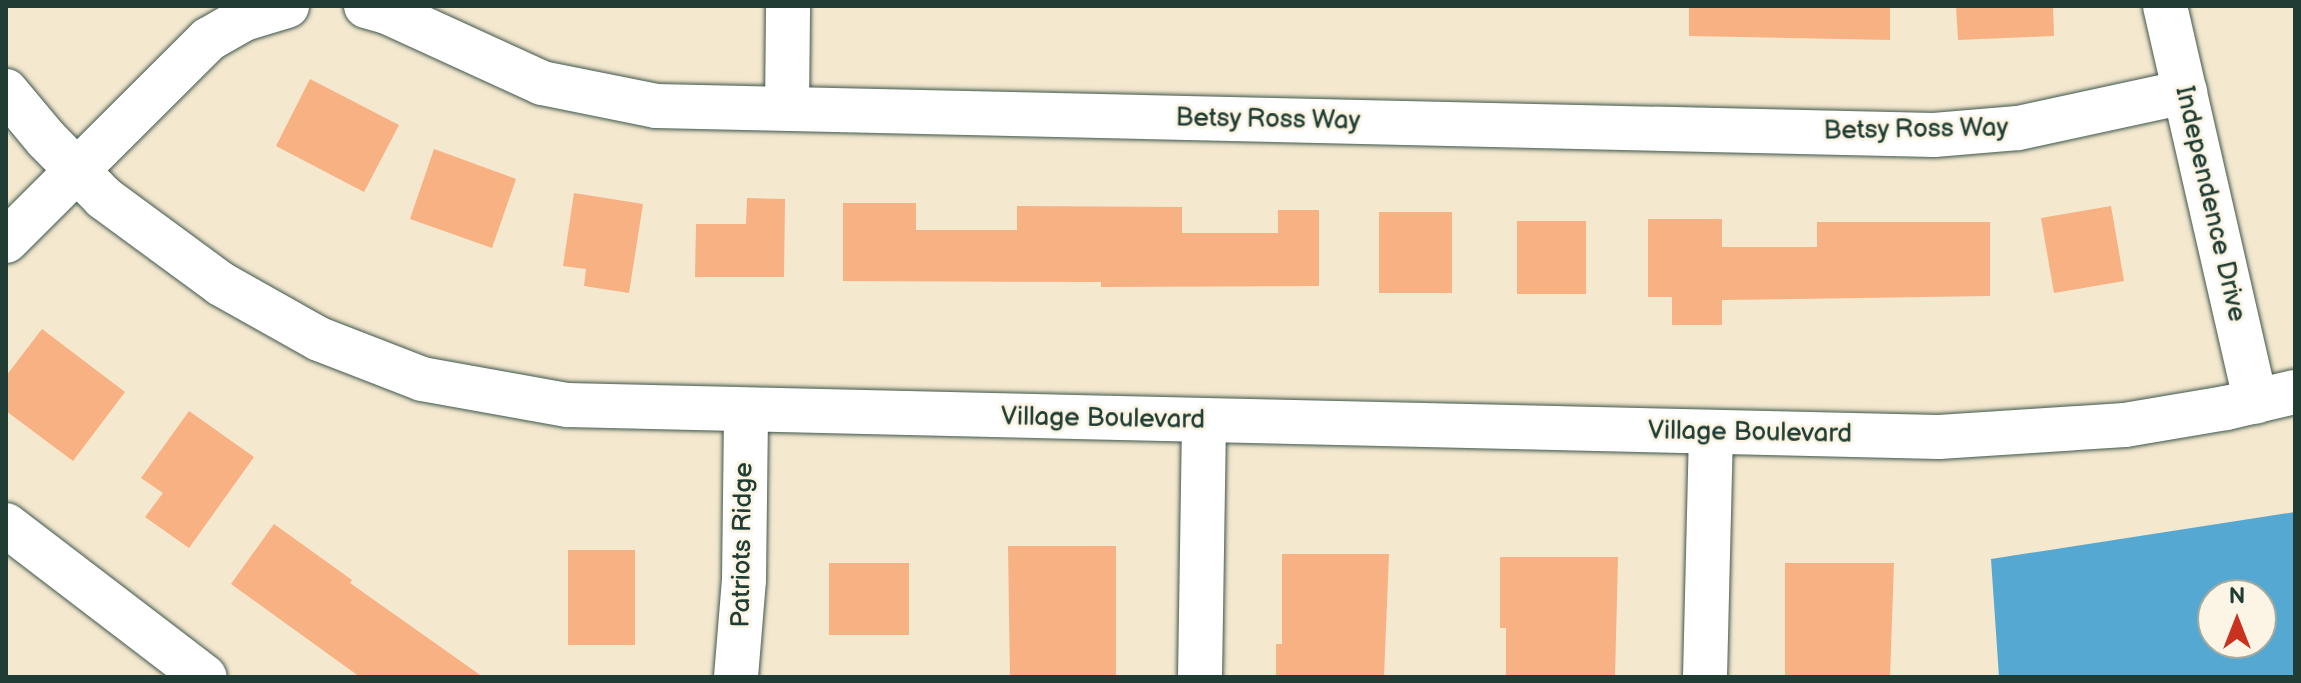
<!DOCTYPE html>
<html>
<head>
<meta charset="utf-8">
<style>
	body { margin:0 }
	#map { position:relative; width:2301px; height:683px; overflow:hidden; background:#f4e8cf; font-family:"Balsamiq Sans",sans-serif }
	div>[style] { position:absolute }
	[style*='--x'] { left:calc(var(--x)*1px); top:calc(var(--y)*1px); width:calc(var(--w)*1px); rotate:calc(var(--a)*1deg) }
	.water>* { inset:0; background:#55a8d1 }
	.building>* { inset:0; background:#f8b183 }
	.roads { filter:drop-shadow(0 0 2px #3f574b) drop-shadow(0 0 2px #3f574b) }
	.minor>* { height:44px; margin:-22px; padding:0 22px; transform-origin:22px; border-radius:22px; background:#fff }
	span { translate:-50% -50%; white-space:nowrap; text-align:center; line-height:1.15; -webkit-text-stroke:6px #fcf5e5; paint-order:stroke }
	.street-label { font-size:26px; color:#1f3d34 }
	.frame { position:absolute; inset:0; border:8px solid #1f3d34; pointer-events:none }
	.north { position:absolute; left:2197px; top:579px; width:80px; height:80px; box-sizing:border-box; background:#fcf5e5; border:2px solid #a4ab9e; border-radius:50%; rotate:0deg; font-size:22px; font-weight:700; line-height:32px; text-align:center; color:#1f3d34 }
	.north::after { content:''; display:block; margin:auto; width:28px; height:36px; background:#c8321e; clip-path:polygon(50% 0,100% 100%,50% 72%,0 100%) }
</style>
</head>
<body>
<div id="map">
	<div class="water">
		<div style="clip-path:polygon(evenodd,2295px 512px,2295px 677px,1999px 677px,1991px 559px,2295px 512px,2213px 595px,2261px 595px,2261px 643px,2213px 643px,2213px 595px)"></div>
	</div>
	<div class="building">
		<div style="clip-path:polygon(1689px 6px,1890px 6px,1890px 40px,1689px 36px)"></div>
		<div style="clip-path:polygon(1956px 6px,2053px 6px,2054px 36px,1958px 40px)"></div>
		<div style="clip-path:polygon(310px 79px,399px 125px,364px 192px,276px 146px)"></div>
		<div style="clip-path:polygon(434px 149px,516px 179px,492px 248px,410px 219px)"></div>
		<div style="clip-path:polygon(574px 193px,643px 204px,629px 293px,584px 286px,586px 269px,563px 266px)"></div>
		<div style="clip-path:polygon(747px 198px,785px 199px,784px 277px,695px 277px,696px 224px,746px 224px)"></div>
		<div style="clip-path:polygon(843px 203px,916px 203px,916px 230px,1017px 230px,1017px 206px,1182px 207px,1182px 233px,1278px 233px,1278px 210px,1319px 210px,1319px 286px,1101px 287px,1101px 282px,843px 281px)"></div>
		<div style="clip-path:polygon(2111px 206px,2124px 281px,2054px 293px,2041px 218px)"></div>
		<div style="clip-path:polygon(1379px 212px,1452px 212px,1452px 293px,1379px 293px)"></div>
		<div style="clip-path:polygon(1648px 219px,1722px 219px,1722px 247px,1817px 247px,1817px 222px,1990px 222px,1990px 296px,1722px 300px,1722px 325px,1672px 325px,1672px 297px,1648px 297px)"></div>
		<div style="clip-path:polygon(1517px 221px,1586px 221px,1586px 294px,1517px 294px)"></div>
		<div style="clip-path:polygon(42px 329px,125px 392px,73px 461px,6px 411px,6px 376px)"></div>
		<div style="clip-path:polygon(189px 411px,254px 457px,189px 548px,145px 517px,163px 493px,141px 478px)"></div>
		<div style="clip-path:polygon(274px 524px,352px 580px,350px 583px,483px 677px,360px 677px,231px 584px)"></div>
		<div style="clip-path:polygon(1008px 546px,1116px 546px,1116px 677px,1010px 677px)"></div>
		<div style="clip-path:polygon(568px 550px,635px 550px,635px 645px,568px 645px)"></div>
		<div style="clip-path:polygon(1282px 554px,1389px 554px,1384px 677px,1276px 677px,1276px 644px,1282px 644px)"></div>
		<div style="clip-path:polygon(1500px 557px,1618px 557px,1615px 677px,1506px 677px,1506px 628px,1500px 628px)"></div>
		<div style="clip-path:polygon(829px 563px,909px 563px,909px 635px,829px 635px)"></div>
		<div style="clip-path:polygon(1785px 563px,1894px 563px,1890px 677px,1785px 677px)"></div>
	</div>
	<div class="roads">
		<div class="minor">
			<div style="--x:366;--y:6;--w:22;--a:16"></div>
			<div style="--x:387;--y:12;--w:170;--a:24.6"></div>
			<div style="--x:542;--y:83;--w:116;--a:11.4"></div>
			<div style="--x:656;--y:106;--w:1278;--a:1.3"></div>
			<div style="--x:1934;--y:135;--w:84;--a:-4.8"></div>
			<div style="--x:2018;--y:128;--w:171;--a:-12.2"></div>
			<div style="--x:2165;--y:6;--w:406;--a:77.1"></div>
			<div style="--x:6;--y:91;--w:62;--a:50.2"></div>
			<div style="--x:46;--y:139;--w:83;--a:45.5"></div>
			<div style="--x:104;--y:198;--w:145;--a:36.3"></div>
			<div style="--x:221;--y:284;--w:112;--a:29.3"></div>
			<div style="--x:319;--y:339;--w:110;--a:21.2"></div>
			<div style="--x:422;--y:379;--w:147;--a:10.2"></div>
			<div style="--x:567;--y:405;--w:1372;--a:1.34"></div>
			<div style="--x:1939;--y:437;--w:186;--a:-3.7"></div>
			<div style="--x:2125;--y:425;--w:102;--a:-9.6"></div>
			<div style="--x:2226;--y:408;--w:71;--a:-13.1"></div>
			<div style="--x:787;--y:108;--w:102;--a:-89.4"></div>
			<div style="--x:6;--y:241;--w:286;--a:-44.9"></div>
			<div style="--x:209;--y:39;--w:40;--a:-29.7"></div>
			<div style="--x:244;--y:19;--w:45;--a:-16.8"></div>
			<div style="--x:6;--y:525;--w:250;--a:37.4"></div>
			<div style="--x:736;--y:677;--w:97;--a:-85.3"></div>
			<div style="--x:744;--y:580;--w:168;--a:-89.3"></div>
			<div style="--x:1200;--y:677;--w:256;--a:-89.1"></div>
			<div style="--x:1705;--y:677;--w:245;--a:-88.6"></div>
		</div>
	</div>
	<div class="street-label">
		<span style="left:1268px;top:120px;rotate:1deg">Betsy Ross Way</span>
		<span style="left:1916px;top:130px;rotate:-1deg">Betsy Ross Way</span>
		<span style="left:2210px;top:204px;rotate:77deg">Independence Drive</span>
		<span style="left:1103px;top:419px;rotate:1deg">Village Boulevard</span>
		<span style="left:1750px;top:433px;rotate:1deg">Village Boulevard</span>
		<span style="left:743px;top:545px;rotate:-89deg">Patriots Ridge</span>
	</div>
	<div class="frame"></div>
	<div class="north">N</div>
</div>
</body>
</html>
